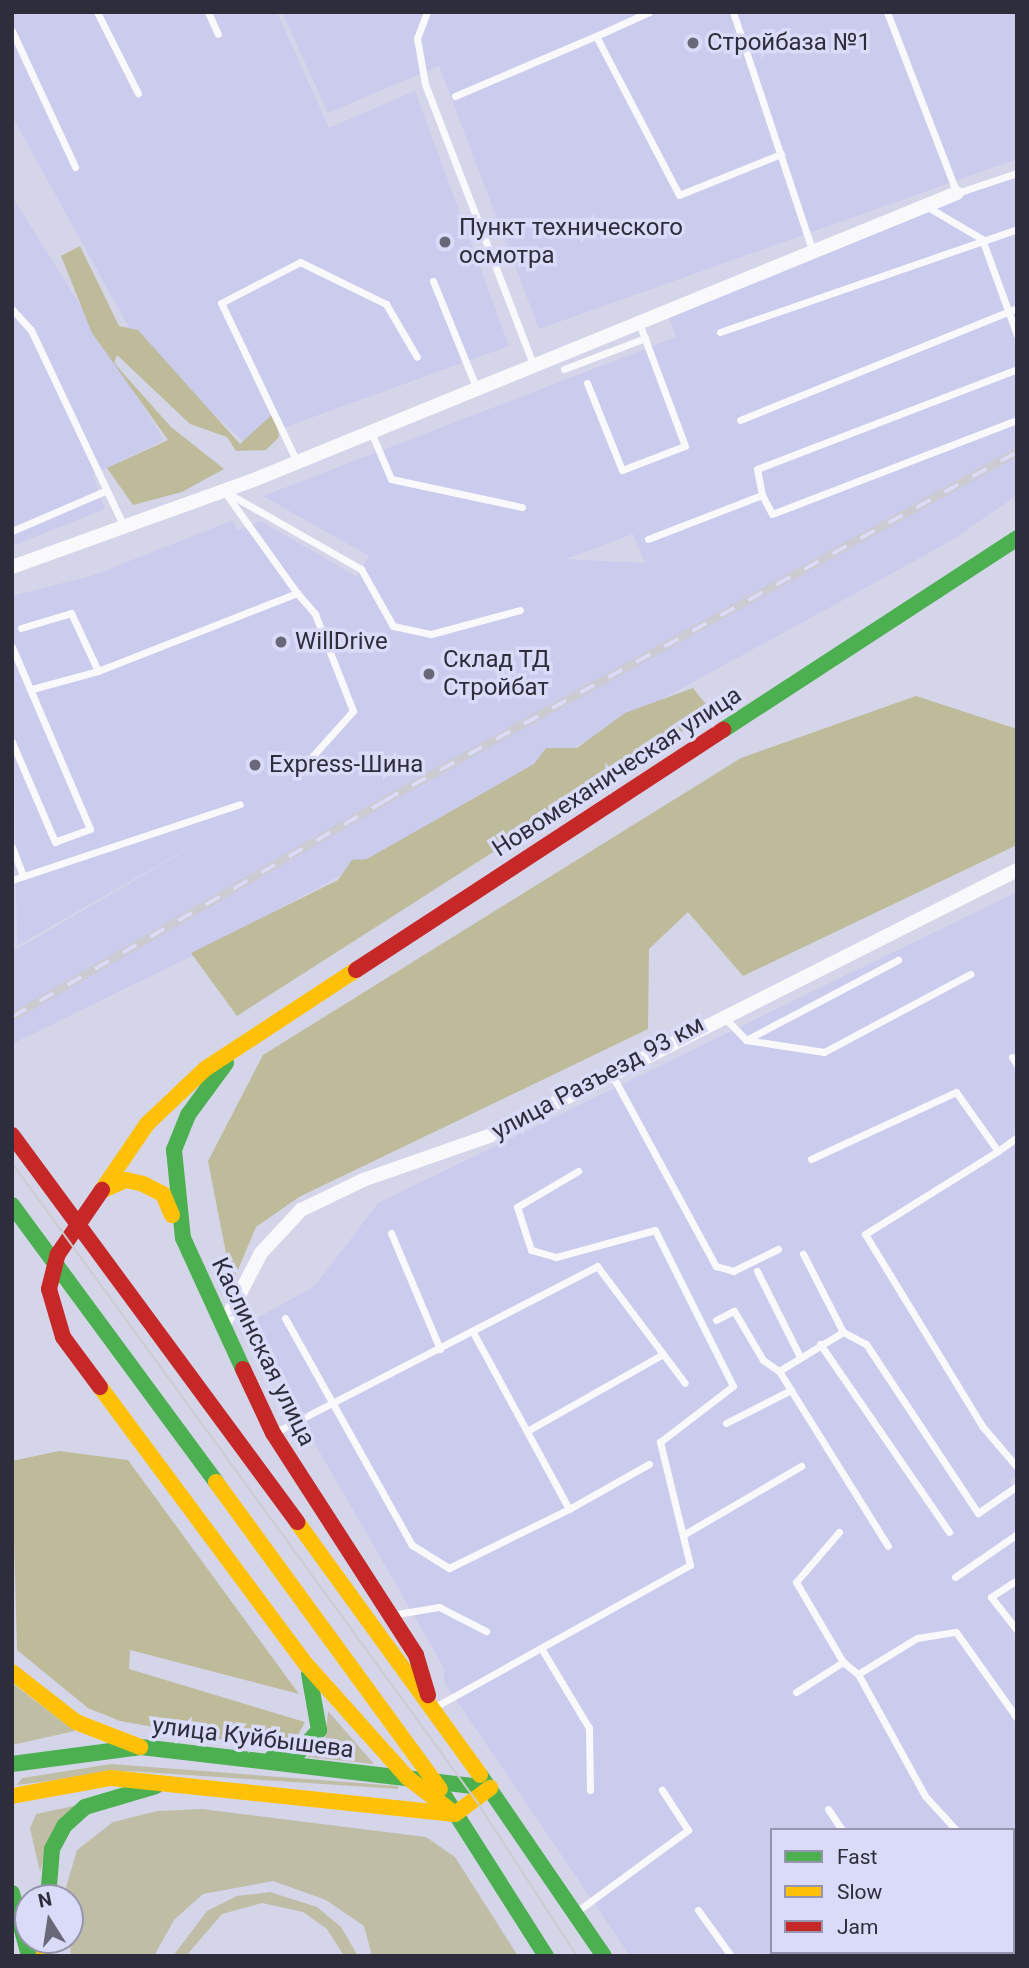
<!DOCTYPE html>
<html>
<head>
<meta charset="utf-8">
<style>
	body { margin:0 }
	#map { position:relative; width:1029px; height:1968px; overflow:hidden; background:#d5d5ea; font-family:Roboto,sans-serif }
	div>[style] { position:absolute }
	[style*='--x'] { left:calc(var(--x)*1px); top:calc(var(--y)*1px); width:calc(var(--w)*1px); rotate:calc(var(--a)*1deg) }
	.built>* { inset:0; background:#cbcbed }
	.green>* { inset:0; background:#c0bda7 }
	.forest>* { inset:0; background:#bebb9a }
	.lane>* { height:7px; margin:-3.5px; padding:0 3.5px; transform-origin:3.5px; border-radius:3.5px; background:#f9f9fc }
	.street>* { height:14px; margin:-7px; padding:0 7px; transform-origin:7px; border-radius:7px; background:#f9f9fc }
	.fast>* { height:16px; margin:-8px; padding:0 8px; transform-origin:8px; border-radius:8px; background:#4caf50 }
	.slow>* { height:16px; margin:-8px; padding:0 8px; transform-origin:8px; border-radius:8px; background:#ffc107 }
	.jam>* { height:16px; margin:-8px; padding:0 8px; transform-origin:8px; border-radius:8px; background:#c62828 }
	.tram>* { height:2px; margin:-1px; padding:0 1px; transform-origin:1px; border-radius:1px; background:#cbcbd0 }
	.rail>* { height:8px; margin-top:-4px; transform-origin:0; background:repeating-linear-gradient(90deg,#dadbf9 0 16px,#cbcbd0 0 32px); box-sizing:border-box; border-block:2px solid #cbcbd0 }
	.dots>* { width:19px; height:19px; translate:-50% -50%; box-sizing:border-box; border:4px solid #dadbf9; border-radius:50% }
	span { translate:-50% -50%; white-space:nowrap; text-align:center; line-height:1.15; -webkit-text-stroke:7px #dadbf9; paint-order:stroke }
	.poi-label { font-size:24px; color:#2d2d3b }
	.left { translate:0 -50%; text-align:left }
	.street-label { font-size:24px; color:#2d2d3b }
	.frame { position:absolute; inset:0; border:14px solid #2d2d3b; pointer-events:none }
	.legend { position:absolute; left:770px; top:1828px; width:245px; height:126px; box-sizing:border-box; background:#dadbf9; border:2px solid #9595ad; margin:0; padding:9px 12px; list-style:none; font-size:21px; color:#2d2d3b }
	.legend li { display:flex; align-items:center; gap:14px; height:35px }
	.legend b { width:35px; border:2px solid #9595ad }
	.north { position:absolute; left:14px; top:1884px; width:70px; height:70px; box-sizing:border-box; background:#dadbf9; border:2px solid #9595ad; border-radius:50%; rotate:348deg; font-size:19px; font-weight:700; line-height:28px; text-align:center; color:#2d2d3b }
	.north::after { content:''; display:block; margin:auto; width:24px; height:32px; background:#686878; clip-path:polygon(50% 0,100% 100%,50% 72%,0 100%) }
</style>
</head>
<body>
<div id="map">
	<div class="built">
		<div style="clip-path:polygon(12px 12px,277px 12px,329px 128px,415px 91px,509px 346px,244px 442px,138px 344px,12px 116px)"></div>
		<div style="clip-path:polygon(282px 12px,1017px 12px,1017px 159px,539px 329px,439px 66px,328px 113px)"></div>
		<div style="clip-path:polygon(evenodd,1017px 176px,1017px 495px,951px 541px,202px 951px,12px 1044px,12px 952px,241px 818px,17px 946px,12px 596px,94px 575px,233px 520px,237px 530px,261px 521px,357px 577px,369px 556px,263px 496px,676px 337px,669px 317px,813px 250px,1017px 176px,633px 534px,645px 563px,565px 559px,566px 559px,633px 534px)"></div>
		<div style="clip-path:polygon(12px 196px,164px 440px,93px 475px,105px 509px,12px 546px)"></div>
		<div style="clip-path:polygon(evenodd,1017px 892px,1017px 1475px,1009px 1481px,1017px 1489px,1017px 1956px,630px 1956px,444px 1682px,444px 1668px,246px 1324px,315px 1286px,378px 1203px,1017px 892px,772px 1830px,1013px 1830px,1013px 1952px,772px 1952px,772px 1830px)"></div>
	</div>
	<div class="green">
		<div style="clip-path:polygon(12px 1683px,75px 1731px,12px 1745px)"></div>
		<div style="clip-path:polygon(328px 1711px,374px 1764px,307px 1757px,325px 1741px)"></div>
		<div style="clip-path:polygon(111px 1764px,398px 1786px,398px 1789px,127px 1771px,17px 1785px,22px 1778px)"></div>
		<div style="clip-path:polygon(78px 1805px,48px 1843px,40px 1872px,30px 1828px,36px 1814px)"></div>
		<div style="clip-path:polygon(202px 1809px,426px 1837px,455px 1857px,518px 1956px,372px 1956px,364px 1926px,326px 1900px,273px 1881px,203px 1894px,174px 1920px,154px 1956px,71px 1956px,66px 1887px,77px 1850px,113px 1822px,157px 1811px)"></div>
		<div style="clip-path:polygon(270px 1892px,317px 1907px,341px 1927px,358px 1956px,344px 1956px,327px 1929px,303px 1912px,262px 1903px,222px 1914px,186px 1956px,173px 1956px,207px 1911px,237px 1896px)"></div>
	</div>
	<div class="forest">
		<div style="clip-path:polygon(80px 246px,119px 326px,138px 330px,240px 444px,276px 411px,279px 437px,266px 450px,236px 451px,227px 437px,190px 424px,117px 355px,114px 363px,171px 427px,224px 469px,182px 492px,133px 505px,107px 468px,168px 440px,92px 333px,61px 256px)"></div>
		<div style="clip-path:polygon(693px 688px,712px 712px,237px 1016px,191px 953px,338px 880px,352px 860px,367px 859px,534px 764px,546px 748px,577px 748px,625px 713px)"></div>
		<div style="clip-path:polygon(916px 696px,1017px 729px,1017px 845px,743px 976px,688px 912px,649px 949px,648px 1029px,299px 1197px,256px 1227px,232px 1284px,208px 1161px,263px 1055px,741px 758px)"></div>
		<div style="clip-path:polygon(59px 1451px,128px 1460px,299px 1694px,130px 1650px,129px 1669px,305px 1722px,297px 1737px,269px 1748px,120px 1721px,88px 1708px,17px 1650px,12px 1461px)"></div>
	</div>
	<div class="lane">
		<div style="--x:97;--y:12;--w:91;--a:63.2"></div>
		<div style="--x:208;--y:12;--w:24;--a:66"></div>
		<div style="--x:427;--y:12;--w:28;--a:111"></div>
		<div style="--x:417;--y:38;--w:47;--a:80.1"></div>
		<div style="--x:425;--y:84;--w:300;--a:68.9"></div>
		<div style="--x:649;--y:12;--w:58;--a:155.6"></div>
		<div style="--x:596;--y:36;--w:179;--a:62.4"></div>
		<div style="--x:679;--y:195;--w:110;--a:-21.9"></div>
		<div style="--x:733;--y:12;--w:251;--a:71.6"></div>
		<div style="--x:887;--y:12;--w:194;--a:68.9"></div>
		<div style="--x:957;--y:193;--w:63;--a:-18.4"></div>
		<div style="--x:12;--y:31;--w:150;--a:65.1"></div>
		<div style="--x:455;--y:96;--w:153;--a:-23.1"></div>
		<div style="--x:926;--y:206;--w:65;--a:30.5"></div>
		<div style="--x:982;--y:239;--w:102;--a:70"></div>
		<div style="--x:433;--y:281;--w:114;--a:67.9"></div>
		<div style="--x:12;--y:309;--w:28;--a:48"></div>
		<div style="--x:31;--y:330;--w:218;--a:64.7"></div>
		<div style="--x:720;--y:332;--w:314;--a:-19.1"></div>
		<div style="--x:564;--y:369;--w:87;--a:-20.9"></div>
		<div style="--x:587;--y:383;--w:94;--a:68.1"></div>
		<div style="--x:622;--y:470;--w:67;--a:-20.9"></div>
		<div style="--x:685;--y:446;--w:131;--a:-110.5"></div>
		<div style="--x:740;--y:420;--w:299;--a:-22"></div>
		<div style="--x:371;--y:432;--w:51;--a:66.9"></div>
		<div style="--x:391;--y:479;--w:134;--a:12.1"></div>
		<div style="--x:297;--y:462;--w:176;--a:-115.5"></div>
		<div style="--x:221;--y:303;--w:89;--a:-27.4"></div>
		<div style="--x:300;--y:262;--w:96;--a:26"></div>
		<div style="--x:386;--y:304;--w:61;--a:59.7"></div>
		<div style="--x:762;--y:495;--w:21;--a:62"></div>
		<div style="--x:772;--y:514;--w:262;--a:-21"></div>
		<div style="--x:12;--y:531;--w:103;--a:-23.3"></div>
		<div style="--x:648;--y:539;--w:122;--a:-21.1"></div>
		<div style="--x:762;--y:495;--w:26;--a:-101"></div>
		<div style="--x:757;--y:469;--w:279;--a:-21"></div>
		<div style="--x:297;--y:593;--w:28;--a:49"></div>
		<div style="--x:315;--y:614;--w:104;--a:68.6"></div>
		<div style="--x:353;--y:711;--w:64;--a:131.9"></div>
		<div style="--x:21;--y:628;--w:52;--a:-16.7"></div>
		<div style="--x:71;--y:613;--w:64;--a:65"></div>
		<div style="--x:12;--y:647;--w:198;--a:66.8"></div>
		<div style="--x:90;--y:829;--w:37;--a:160"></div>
		<div style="--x:55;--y:842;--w:109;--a:-113.3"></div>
		<div style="--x:32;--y:689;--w:68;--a:-15.3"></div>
		<div style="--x:98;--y:671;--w:214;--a:-21.4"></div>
		<div style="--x:297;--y:593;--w:125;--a:-125.6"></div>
		<div style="--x:224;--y:491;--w:158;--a:29.7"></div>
		<div style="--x:361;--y:569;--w:65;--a:60.7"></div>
		<div style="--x:393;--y:626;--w:39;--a:12"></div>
		<div style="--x:431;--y:634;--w:92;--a:-15.1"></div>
		<div style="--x:12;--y:847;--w:31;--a:69"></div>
		<div style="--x:12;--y:880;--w:240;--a:-18.4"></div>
		<div style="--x:724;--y:1017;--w:32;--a:46"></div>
		<div style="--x:746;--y:1040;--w:172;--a:-27.8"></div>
		<div style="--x:746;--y:1040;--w:79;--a:8.7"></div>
		<div style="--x:824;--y:1052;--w:166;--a:-28.1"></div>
		<div style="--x:1012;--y:1057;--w:9;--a:58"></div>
		<div style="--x:611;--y:1073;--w:220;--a:61.5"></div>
		<div style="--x:716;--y:1266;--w:18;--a:16"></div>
		<div style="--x:733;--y:1271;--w:50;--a:-26.1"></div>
		<div style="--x:998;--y:1151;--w:24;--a:-36"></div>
		<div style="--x:811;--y:1159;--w:160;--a:-24.8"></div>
		<div style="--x:956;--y:1092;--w:72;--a:54.6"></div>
		<div style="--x:998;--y:1151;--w:157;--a:148"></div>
		<div style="--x:865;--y:1234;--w:225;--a:58.6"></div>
		<div style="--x:982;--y:1426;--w:54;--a:49.5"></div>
		<div style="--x:391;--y:1233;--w:126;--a:67.1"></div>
		<div style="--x:757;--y:1271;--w:96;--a:63.4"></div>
		<div style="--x:285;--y:1318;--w:260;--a:60.8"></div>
		<div style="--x:412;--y:1545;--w:44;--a:31.9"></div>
		<div style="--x:449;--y:1568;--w:134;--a:-26.2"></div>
		<div style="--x:569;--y:1509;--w:201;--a:-118.5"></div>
		<div style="--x:716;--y:1320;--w:20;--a:-27"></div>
		<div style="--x:734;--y:1311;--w:57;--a:59.4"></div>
		<div style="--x:763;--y:1360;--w:19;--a:35"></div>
		<div style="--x:779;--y:1371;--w:206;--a:58.1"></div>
		<div style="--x:843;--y:1332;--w:26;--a:28"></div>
		<div style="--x:866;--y:1344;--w:203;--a:56.5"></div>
		<div style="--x:978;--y:1513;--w:47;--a:-34.7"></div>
		<div style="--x:820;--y:1344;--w:228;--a:55.5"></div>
		<div style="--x:779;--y:1371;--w:75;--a:-31.4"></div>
		<div style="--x:843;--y:1332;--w:88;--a:-117.1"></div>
		<div style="--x:726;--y:1423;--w:73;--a:-26.9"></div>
		<div style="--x:527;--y:1431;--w:156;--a:-29.5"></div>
		<div style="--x:274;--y:1433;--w:364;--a:-27.3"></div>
		<div style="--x:597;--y:1266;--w:146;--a:53.1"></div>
		<div style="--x:569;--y:1509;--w:92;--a:-29.4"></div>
		<div style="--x:839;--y:1532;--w:66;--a:130.7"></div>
		<div style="--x:796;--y:1582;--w:93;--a:59.6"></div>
		<div style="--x:843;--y:1662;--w:19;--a:39"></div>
		<div style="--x:858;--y:1674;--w:139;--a:61.2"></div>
		<div style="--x:925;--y:1796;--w:46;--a:47.6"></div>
		<div style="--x:683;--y:1535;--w:137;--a:-30.3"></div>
		<div style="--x:955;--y:1577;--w:75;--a:-34.7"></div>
		<div style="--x:1017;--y:1580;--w:31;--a:147"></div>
		<div style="--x:991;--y:1597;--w:42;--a:51.8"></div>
		<div style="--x:391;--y:1615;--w:49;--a:-9.5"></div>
		<div style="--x:439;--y:1607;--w:53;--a:27.1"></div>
		<div style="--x:541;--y:1648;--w:93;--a:59"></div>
		<div style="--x:589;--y:1728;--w:62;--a:89.1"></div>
		<div style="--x:858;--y:1674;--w:69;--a:-31.4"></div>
		<div style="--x:917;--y:1638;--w:39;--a:-9"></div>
		<div style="--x:956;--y:1632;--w:105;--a:54.7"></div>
		<div style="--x:796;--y:1692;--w:56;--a:-32.6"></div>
		<div style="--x:433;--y:1708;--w:294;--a:-29.1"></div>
		<div style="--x:690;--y:1565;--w:127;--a:-103.7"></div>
		<div style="--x:660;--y:1442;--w:92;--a:-37.5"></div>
		<div style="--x:733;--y:1386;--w:174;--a:-116.6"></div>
		<div style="--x:655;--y:1230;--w:103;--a:164.7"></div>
		<div style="--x:556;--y:1257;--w:26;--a:-164"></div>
		<div style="--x:531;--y:1250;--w:45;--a:-108"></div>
		<div style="--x:517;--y:1207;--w:71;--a:-30.5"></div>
		<div style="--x:828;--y:1809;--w:25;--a:56"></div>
		<div style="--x:1013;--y:1834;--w:5;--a:-37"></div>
		<div style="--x:1013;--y:1904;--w:5;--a:37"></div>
		<div style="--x:698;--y:1910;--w:57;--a:54.3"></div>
		<div style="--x:576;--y:1912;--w:139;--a:-36.2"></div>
		<div style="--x:688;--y:1830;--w:48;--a:-123"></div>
		<div style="--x:1013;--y:1921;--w:4;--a:-27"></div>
		<div style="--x:921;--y:1952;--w:5;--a:53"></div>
		<div style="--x:777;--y:1956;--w:6;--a:-39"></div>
		<div style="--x:955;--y:1956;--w:7;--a:-34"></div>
	</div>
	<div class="street">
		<div style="--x:12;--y:567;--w:259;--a:-19.8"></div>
		<div style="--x:256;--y:479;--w:757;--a:-22.19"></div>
		<div style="--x:223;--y:1326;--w:82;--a:-62.5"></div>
		<div style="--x:261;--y:1253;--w:59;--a:-47.1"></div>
		<div style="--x:301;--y:1210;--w:69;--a:-25.8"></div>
		<div style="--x:363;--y:1180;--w:139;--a:-19.3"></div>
		<div style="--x:494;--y:1134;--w:586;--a:-26.78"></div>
	</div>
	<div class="fast">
		<div style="--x:723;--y:730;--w:351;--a:-33.1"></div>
		<div style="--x:226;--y:1063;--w:64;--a:126.2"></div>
		<div style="--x:188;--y:1115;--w:38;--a:112"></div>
		<div style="--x:174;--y:1150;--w:88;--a:84.2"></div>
		<div style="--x:183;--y:1238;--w:144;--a:65.4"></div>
		<div style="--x:12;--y:1205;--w:344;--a:53.6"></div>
		<div style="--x:272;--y:1758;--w:24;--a:-7"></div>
		<div style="--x:296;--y:1755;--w:34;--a:-47"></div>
		<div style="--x:319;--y:1730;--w:57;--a:-100.1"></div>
		<div style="--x:12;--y:1764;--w:130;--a:-7.5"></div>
		<div style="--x:141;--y:1747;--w:351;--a:6.7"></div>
		<div style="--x:480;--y:1775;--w:219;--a:55.6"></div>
		<div style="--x:440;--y:1789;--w:198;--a:57.6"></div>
		<div style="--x:12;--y:1893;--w:65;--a:74.9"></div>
		<div style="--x:48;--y:1898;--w:49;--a:-85.3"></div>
		<div style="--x:52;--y:1849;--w:26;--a:-62"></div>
		<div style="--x:64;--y:1826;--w:28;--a:-42"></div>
		<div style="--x:85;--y:1807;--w:74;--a:-16.5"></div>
	</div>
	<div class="slow">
		<div style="--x:102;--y:1190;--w:80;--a:-55.7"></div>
		<div style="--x:147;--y:1124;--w:80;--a:-43.5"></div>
		<div style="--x:205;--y:1069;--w:181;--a:-33.3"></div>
		<div style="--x:101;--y:1191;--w:27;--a:-24"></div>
		<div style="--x:126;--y:1180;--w:17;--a:13"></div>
		<div style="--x:143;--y:1184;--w:22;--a:27"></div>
		<div style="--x:163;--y:1194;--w:23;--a:67"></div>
		<div style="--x:100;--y:1387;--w:344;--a:53.4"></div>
		<div style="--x:305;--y:1663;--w:154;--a:48.2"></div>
		<div style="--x:408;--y:1778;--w:59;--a:37.5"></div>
		<div style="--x:216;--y:1482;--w:380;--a:53.9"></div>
		<div style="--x:297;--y:1522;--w:312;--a:54.1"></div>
		<div style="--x:12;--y:1672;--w:81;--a:38"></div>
		<div style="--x:76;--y:1722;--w:69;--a:21.3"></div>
		<div style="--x:12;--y:1796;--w:101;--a:-10.3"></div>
		<div style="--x:111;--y:1778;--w:343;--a:6"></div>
		<div style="--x:455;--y:1814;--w:44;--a:-36.6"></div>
		<div style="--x:44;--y:1956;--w:16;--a:-86"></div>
	</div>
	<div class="jam">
		<div style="--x:356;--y:970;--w:439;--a:-33.2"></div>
		<div style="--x:12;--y:1135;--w:481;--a:53.6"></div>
		<div style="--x:243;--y:1369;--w:71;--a:64.9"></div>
		<div style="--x:273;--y:1433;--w:264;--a:57.2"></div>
		<div style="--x:416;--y:1655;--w:42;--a:73.3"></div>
		<div style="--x:100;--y:1387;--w:62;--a:-126.5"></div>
		<div style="--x:63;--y:1337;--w:50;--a:-106.3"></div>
		<div style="--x:49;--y:1289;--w:36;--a:-76"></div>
		<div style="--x:58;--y:1254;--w:78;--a:-55.5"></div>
	</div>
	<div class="tram">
		<div style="--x:12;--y:1163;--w:787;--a:53.95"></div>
		<div style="--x:475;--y:1799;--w:187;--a:57"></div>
	</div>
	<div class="rail">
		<div style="--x:12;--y:1017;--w:430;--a:-30.1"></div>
		<div style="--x:384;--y:801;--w:723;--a:-28.87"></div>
	</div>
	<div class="dots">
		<div style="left:693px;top:43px;background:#686878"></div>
		<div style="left:445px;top:242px;background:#686878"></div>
		<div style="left:281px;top:642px;background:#686878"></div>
		<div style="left:429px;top:674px;background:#686878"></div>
		<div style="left:255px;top:765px;background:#686878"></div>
	</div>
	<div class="poi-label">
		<span class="left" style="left:707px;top:43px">Стройбаза №1</span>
		<span class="left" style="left:459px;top:242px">Пункт технического<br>осмотра</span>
		<span class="left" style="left:295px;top:642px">WillDrive</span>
		<span class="left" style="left:443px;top:674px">Склад ТД<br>Стройбат</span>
		<span class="left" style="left:269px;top:765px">Express-Шина</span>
	</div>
	<div class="street-label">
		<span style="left:617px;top:772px;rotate:-33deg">Новомеханическая улица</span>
		<span style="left:598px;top:1078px;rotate:-28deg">улица Разъезд 93 км</span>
		<span style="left:263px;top:1352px;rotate:64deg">Каслинская улица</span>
		<span style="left:253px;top:1738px;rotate:7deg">улица Куйбышева</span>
	</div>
	<div class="frame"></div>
	<ul class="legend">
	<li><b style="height:9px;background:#4caf50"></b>Fast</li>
	<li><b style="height:9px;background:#ffc107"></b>Slow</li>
	<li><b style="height:9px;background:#c62828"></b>Jam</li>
	</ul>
	<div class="north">N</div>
</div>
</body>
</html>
